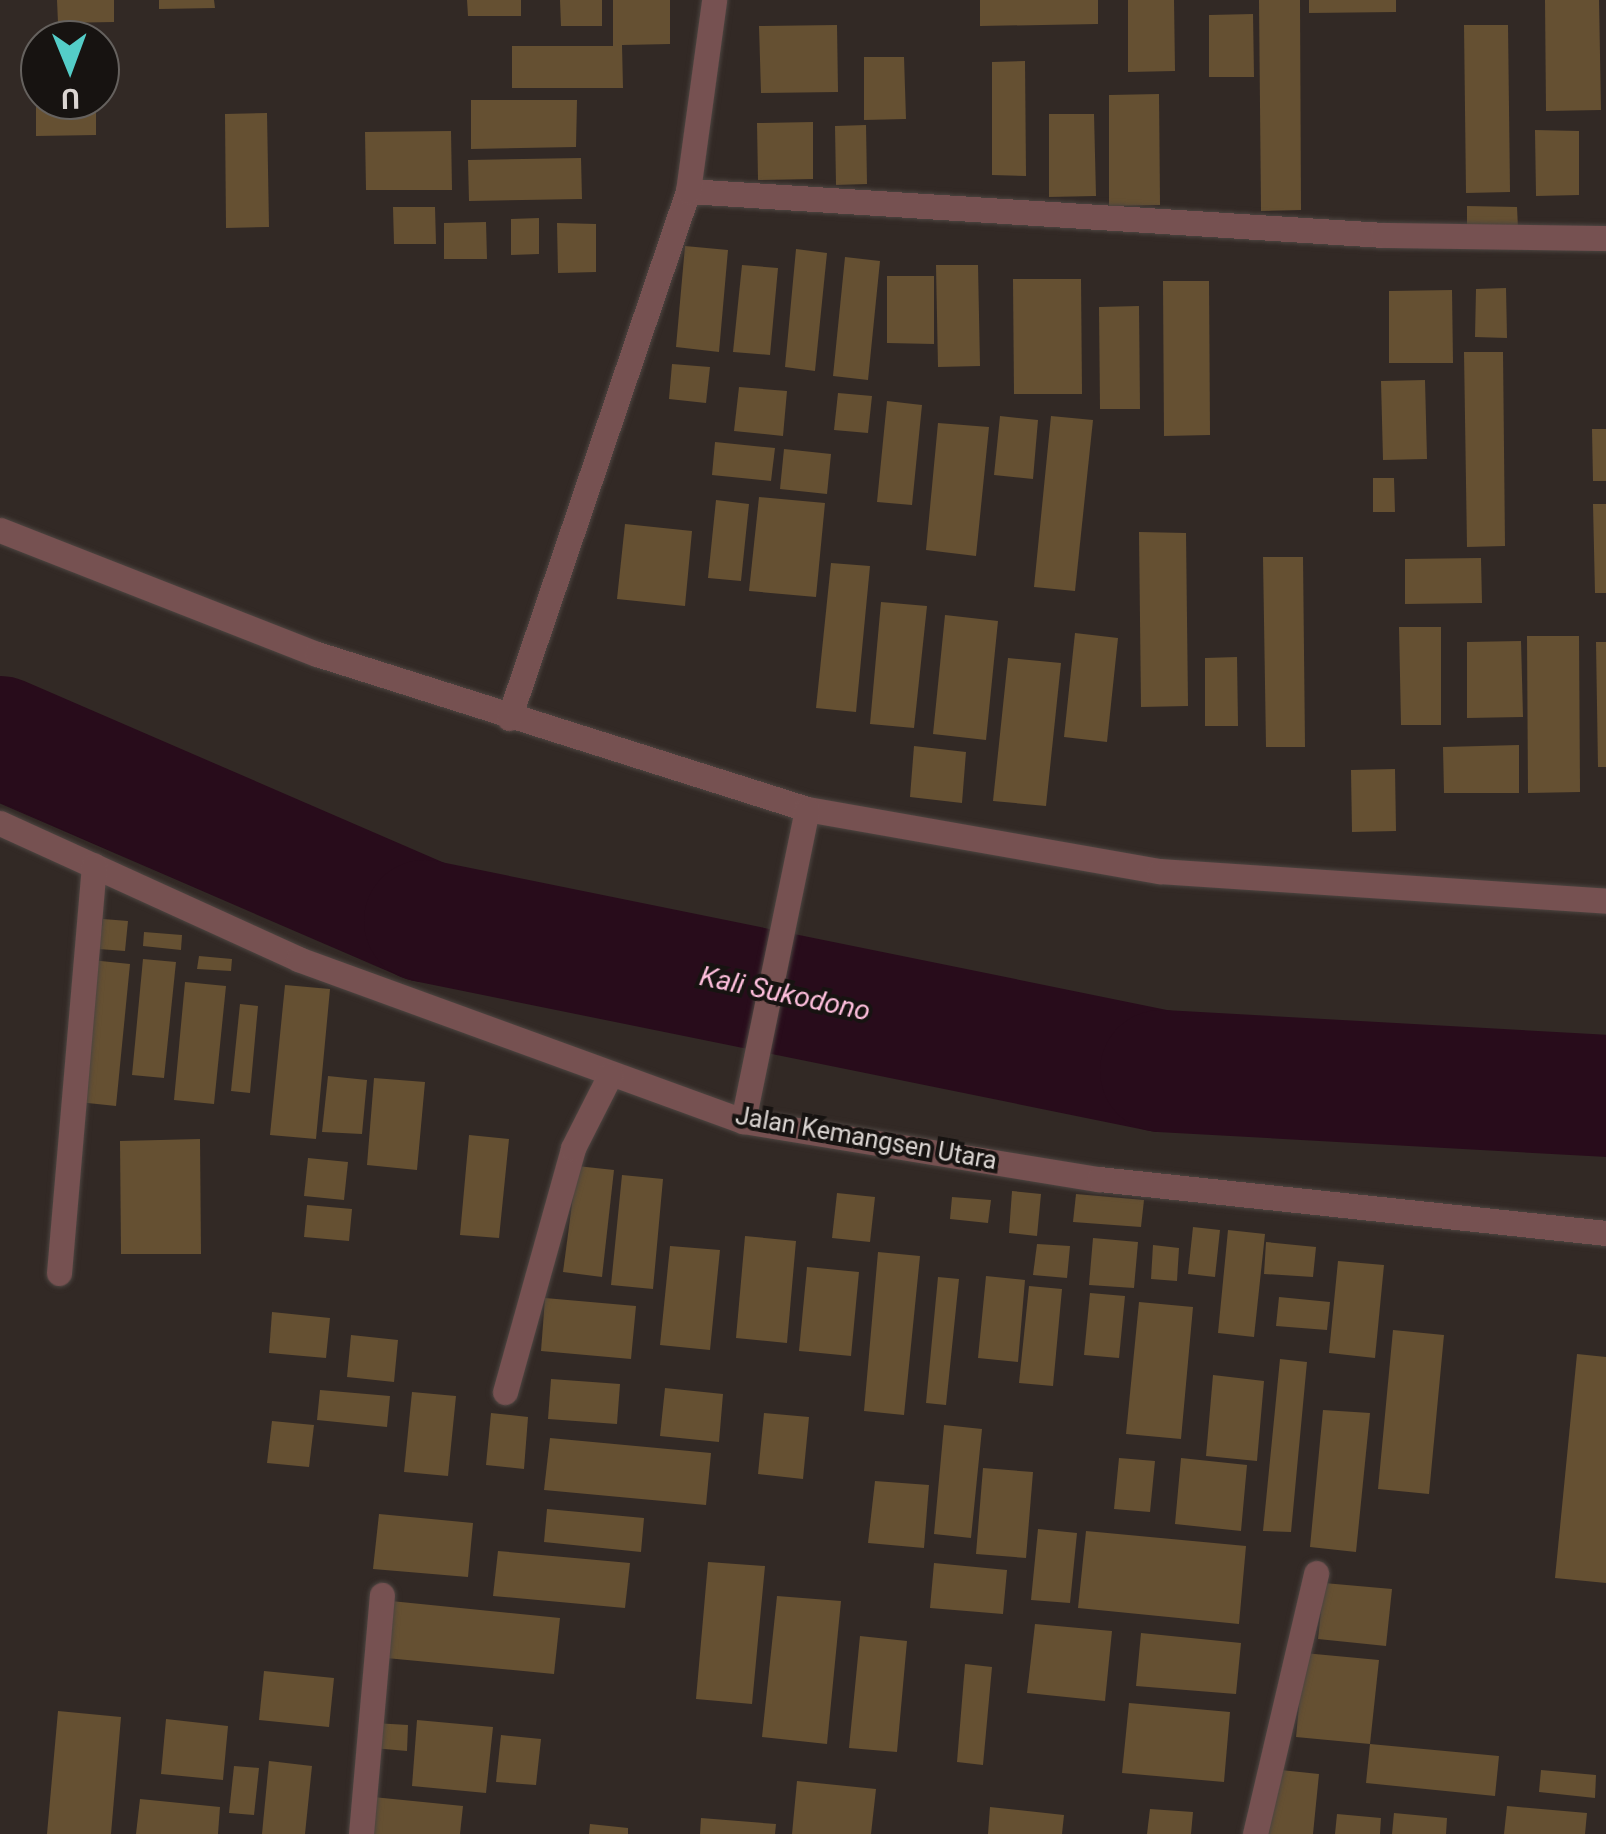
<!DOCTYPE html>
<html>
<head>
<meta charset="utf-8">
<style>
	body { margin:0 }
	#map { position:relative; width:1606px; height:1834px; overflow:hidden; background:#322925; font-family:Roboto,sans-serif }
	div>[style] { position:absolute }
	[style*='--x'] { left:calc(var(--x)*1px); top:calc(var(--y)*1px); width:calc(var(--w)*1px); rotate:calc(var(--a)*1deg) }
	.river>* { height:122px; margin:-61px; padding:0 61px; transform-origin:61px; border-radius:61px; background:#280c1b }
	.building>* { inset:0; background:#655032 }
	.roads { filter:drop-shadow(0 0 2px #4d4541) drop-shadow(0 0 2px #4d4541) }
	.minor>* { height:25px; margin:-12.5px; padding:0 12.5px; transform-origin:12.5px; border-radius:12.5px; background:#765151 }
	span { translate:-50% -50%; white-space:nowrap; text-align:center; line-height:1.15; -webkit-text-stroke:8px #171311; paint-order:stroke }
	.street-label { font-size:25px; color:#dbd5d2 }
	.water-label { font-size:28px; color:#ffbfdd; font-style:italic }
	.north { position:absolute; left:20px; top:20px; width:100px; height:100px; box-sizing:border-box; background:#171311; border:2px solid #65615e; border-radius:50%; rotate:179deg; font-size:28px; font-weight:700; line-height:40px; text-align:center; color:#dbd5d2 }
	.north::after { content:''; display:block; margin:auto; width:35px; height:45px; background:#54cdc8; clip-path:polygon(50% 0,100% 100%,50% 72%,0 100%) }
</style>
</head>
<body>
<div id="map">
	<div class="river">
		<div style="--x:0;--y:737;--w:463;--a:23.4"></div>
		<div style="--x:425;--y:921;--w:751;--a:11.52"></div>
		<div style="--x:1161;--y:1071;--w:446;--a:3.2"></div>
	</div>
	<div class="building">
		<div style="clip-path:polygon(57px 0,114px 0,114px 22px,58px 23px)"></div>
		<div style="clip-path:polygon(159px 0,214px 0,215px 8px,159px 9px)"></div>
		<div style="clip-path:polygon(467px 0,521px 0,521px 16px,468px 16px)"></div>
		<div style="clip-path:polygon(560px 0,602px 0,602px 26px,561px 26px)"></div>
		<div style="clip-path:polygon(613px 0,670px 0,670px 44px,622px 45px,623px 88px,512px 88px,512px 46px,613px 46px)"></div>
		<div style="clip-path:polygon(980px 0,1098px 0,1098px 24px,980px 26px)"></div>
		<div style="clip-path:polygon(1128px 0,1174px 0,1175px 71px,1128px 72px)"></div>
		<div style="clip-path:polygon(1259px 0,1300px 0,1301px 210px,1261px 211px)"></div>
		<div style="clip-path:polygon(1309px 0,1396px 0,1396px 12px,1309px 13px)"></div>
		<div style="clip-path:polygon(1545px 0,1599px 0,1601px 110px,1546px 111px)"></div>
		<div style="clip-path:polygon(1253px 14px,1254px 77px,1209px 77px,1209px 15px)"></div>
		<div style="clip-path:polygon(837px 25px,838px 92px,761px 93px,759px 26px)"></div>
		<div style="clip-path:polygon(1464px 25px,1508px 25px,1510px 192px,1466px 193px)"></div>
		<div style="clip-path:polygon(36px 41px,40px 100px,96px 100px,96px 135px,36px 136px)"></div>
		<div style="clip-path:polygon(864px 57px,904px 57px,906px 119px,864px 120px)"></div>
		<div style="clip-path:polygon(1025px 61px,1026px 176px,992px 175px,992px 62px)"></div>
		<div style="clip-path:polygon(1159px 94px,1160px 205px,1109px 206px,1109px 95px)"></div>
		<div style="clip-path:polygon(471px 100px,577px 100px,576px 147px,471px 149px)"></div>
		<div style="clip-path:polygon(267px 113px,269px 227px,226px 228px,225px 114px)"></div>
		<div style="clip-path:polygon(1049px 114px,1094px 114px,1096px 196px,1049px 197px)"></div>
		<div style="clip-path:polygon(813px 122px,813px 179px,758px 180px,757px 123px)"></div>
		<div style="clip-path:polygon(866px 125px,867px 184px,836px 185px,835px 126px)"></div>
		<div style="clip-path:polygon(1535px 130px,1579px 131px,1579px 195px,1536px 196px)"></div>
		<div style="clip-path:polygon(451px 131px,452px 190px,366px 190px,365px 132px)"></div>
		<div style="clip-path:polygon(581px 158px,582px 199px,469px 201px,468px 160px)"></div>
		<div style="clip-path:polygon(1467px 206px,1517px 207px,1518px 228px,1467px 229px)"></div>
		<div style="clip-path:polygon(393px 207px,435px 207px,436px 244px,394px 244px)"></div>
		<div style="clip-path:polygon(539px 218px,539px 254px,511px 255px,511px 219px)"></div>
		<div style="clip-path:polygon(486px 222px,487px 259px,444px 259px,444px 223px)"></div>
		<div style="clip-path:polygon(557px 223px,596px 224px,596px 272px,558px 273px)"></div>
		<div style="clip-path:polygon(685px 246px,728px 250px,719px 352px,676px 347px)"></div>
		<div style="clip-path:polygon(796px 249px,827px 253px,815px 371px,785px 367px)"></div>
		<div style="clip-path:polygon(845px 257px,880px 261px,868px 380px,833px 376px)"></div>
		<div style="clip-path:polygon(742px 265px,778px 268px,770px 355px,733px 352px)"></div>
		<div style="clip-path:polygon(936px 265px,978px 265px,980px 366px,938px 367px)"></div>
		<div style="clip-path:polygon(887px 276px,934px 276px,934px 344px,887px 343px)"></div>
		<div style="clip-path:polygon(1013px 279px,1081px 279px,1082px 394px,1014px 394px)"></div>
		<div style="clip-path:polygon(1163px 281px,1209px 281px,1210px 435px,1164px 436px)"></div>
		<div style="clip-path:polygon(1506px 288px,1507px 338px,1475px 337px,1476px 289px)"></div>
		<div style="clip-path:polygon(1452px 290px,1453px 363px,1389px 363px,1389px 291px)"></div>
		<div style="clip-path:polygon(1139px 306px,1140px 409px,1100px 409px,1099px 307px)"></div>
		<div style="clip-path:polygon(1464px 352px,1503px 352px,1505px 546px,1467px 547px)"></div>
		<div style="clip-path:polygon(672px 364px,710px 367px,706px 403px,669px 399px)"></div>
		<div style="clip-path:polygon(1425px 380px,1427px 459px,1383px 460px,1381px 381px)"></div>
		<div style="clip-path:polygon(739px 387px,787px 391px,783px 436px,734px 431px)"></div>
		<div style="clip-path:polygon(838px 393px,872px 396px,868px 433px,834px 430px)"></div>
		<div style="clip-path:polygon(887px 401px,922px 405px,912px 505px,877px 502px)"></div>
		<div style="clip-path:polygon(1000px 416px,1038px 420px,1033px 479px,994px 475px)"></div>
		<div style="clip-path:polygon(1051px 416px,1093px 420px,1075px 591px,1034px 587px)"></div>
		<div style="clip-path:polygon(938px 423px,989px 427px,976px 556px,926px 550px)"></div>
		<div style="clip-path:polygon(1592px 429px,1606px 429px,1606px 481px,1593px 481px)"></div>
		<div style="clip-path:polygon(715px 442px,775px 448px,771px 481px,712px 475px)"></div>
		<div style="clip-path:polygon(784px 449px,831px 454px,827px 494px,780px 489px)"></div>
		<div style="clip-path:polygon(1373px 478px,1394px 478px,1395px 512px,1373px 512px)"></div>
		<div style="clip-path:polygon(759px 497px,825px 503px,816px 597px,749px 591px)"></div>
		<div style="clip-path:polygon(716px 500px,749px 504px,741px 581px,708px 578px)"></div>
		<div style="clip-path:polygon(1593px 504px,1606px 504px,1606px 593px,1595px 593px)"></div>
		<div style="clip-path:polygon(625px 524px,692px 531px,685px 606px,617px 599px)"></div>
		<div style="clip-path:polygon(1139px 532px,1186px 533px,1188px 706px,1141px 707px)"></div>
		<div style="clip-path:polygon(1263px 557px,1303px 557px,1305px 747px,1266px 747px)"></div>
		<div style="clip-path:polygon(1481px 558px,1482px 603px,1405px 604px,1405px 559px)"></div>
		<div style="clip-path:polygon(831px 563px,870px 566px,856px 712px,816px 708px)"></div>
		<div style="clip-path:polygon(881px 602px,927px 606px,914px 728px,870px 724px)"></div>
		<div style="clip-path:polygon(945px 615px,998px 621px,986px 740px,933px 734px)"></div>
		<div style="clip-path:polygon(1399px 627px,1441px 627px,1441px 725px,1401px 725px)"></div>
		<div style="clip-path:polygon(1075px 633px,1118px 638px,1107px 742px,1064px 737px)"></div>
		<div style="clip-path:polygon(1527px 636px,1579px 636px,1580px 792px,1528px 793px)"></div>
		<div style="clip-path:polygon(1521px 641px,1523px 717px,1467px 718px,1467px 642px)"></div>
		<div style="clip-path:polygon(1596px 642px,1606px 642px,1606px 767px,1598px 767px)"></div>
		<div style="clip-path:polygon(1237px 657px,1238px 726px,1205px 726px,1205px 658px)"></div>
		<div style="clip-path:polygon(1008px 658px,1061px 663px,1046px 806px,993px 801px)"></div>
		<div style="clip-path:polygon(1519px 745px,1519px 793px,1444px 793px,1443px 747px)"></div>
		<div style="clip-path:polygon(914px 746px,966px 752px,962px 803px,910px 797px)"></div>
		<div style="clip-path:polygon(1395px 769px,1396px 831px,1352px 832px,1351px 770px)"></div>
		<div style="clip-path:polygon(103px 919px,128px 921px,125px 951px,99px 949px)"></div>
		<div style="clip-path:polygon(144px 932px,182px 935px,181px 950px,143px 946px)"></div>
		<div style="clip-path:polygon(199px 956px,232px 959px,231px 971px,197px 969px)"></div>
		<div style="clip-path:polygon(143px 959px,176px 962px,164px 1078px,132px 1075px)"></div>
		<div style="clip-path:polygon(91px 960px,130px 964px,116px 1106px,78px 1102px)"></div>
		<div style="clip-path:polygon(185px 982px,226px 986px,214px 1104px,174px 1100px)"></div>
		<div style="clip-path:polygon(285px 985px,330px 989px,316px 1139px,270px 1135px)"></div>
		<div style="clip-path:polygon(240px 1004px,258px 1006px,250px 1093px,231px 1091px)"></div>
		<div style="clip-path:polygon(328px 1076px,367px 1080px,362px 1134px,322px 1132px)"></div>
		<div style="clip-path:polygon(374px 1078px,425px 1082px,417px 1170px,367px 1165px)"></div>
		<div style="clip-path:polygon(469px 1135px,509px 1139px,499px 1238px,460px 1235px)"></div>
		<div style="clip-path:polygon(200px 1139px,201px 1254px,121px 1254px,120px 1141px)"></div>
		<div style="clip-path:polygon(308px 1158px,348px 1162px,344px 1200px,304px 1196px)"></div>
		<div style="clip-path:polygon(577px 1166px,614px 1170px,602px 1277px,563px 1272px)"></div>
		<div style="clip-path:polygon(622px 1175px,663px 1179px,653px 1289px,611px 1285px)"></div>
		<div style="clip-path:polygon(1012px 1191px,1041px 1194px,1037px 1236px,1009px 1233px)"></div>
		<div style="clip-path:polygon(837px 1193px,875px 1197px,870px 1242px,832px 1238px)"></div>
		<div style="clip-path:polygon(1076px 1194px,1144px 1200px,1141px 1227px,1073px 1222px)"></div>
		<div style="clip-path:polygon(952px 1197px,991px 1200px,988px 1223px,950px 1219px)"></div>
		<div style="clip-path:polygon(307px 1205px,352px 1209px,349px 1241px,304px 1237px)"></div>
		<div style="clip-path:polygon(1193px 1227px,1220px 1230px,1215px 1277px,1188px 1274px)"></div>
		<div style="clip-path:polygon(1228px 1230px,1265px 1234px,1254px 1337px,1218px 1333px)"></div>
		<div style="clip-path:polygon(745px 1236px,796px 1241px,787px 1343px,736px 1338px)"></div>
		<div style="clip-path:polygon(1093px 1238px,1138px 1242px,1134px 1288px,1089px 1285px)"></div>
		<div style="clip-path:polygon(1266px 1242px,1316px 1247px,1313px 1277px,1264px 1274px)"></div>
		<div style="clip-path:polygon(1037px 1244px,1070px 1246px,1067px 1278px,1033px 1275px)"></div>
		<div style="clip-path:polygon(1153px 1245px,1179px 1248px,1177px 1281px,1151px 1279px)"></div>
		<div style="clip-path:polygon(670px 1246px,720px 1250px,710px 1350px,660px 1345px)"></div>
		<div style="clip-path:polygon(878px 1252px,920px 1256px,904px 1415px,864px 1411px)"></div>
		<div style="clip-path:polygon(1338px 1261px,1384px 1265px,1375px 1358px,1329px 1353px)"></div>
		<div style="clip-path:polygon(807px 1267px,859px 1272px,851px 1356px,799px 1351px)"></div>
		<div style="clip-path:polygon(986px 1276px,1025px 1280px,1018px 1362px,978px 1358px)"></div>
		<div style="clip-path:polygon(938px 1277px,959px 1279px,946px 1405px,926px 1403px)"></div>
		<div style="clip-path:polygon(1029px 1286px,1062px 1289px,1053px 1386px,1019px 1383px)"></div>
		<div style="clip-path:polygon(1090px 1293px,1125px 1296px,1119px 1358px,1084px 1355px)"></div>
		<div style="clip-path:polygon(1279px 1297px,1330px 1302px,1327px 1330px,1276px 1326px)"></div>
		<div style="clip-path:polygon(545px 1298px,636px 1306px,631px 1359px,541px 1351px)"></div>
		<div style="clip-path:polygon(1139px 1302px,1193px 1307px,1181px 1439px,1126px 1434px)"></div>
		<div style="clip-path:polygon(272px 1312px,330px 1318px,326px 1358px,269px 1353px)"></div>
		<div style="clip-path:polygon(1393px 1330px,1444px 1335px,1429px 1494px,1378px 1489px)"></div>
		<div style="clip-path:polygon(351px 1335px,398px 1340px,394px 1382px,347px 1377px)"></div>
		<div style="clip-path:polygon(1577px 1354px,1606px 1357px,1606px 1583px,1555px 1578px)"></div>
		<div style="clip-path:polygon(1280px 1359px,1307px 1362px,1291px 1532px,1263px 1531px)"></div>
		<div style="clip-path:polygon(1213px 1375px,1264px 1381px,1257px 1461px,1206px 1456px)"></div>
		<div style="clip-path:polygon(551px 1379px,620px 1384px,617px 1424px,548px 1419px)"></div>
		<div style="clip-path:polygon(665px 1388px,723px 1394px,719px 1442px,660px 1436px)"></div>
		<div style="clip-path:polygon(320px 1390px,390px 1396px,387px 1427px,317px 1420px)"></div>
		<div style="clip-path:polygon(412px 1392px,456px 1396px,448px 1476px,404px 1472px)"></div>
		<div style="clip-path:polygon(1323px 1410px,1370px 1413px,1356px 1552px,1310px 1547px)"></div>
		<div style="clip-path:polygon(491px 1413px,528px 1417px,524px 1469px,486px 1465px)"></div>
		<div style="clip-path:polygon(764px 1413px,809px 1417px,803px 1479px,758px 1474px)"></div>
		<div style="clip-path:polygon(272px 1421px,314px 1425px,309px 1467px,267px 1463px)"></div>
		<div style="clip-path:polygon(944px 1425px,982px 1429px,971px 1538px,934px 1534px)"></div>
		<div style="clip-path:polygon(550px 1438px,711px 1453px,706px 1505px,544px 1490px)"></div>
		<div style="clip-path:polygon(1119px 1458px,1155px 1461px,1150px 1512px,1114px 1509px)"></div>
		<div style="clip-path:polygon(1181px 1458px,1247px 1465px,1241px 1531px,1175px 1524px)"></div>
		<div style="clip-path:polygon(983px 1468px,1033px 1472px,1026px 1558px,976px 1554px)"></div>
		<div style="clip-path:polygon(875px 1481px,929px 1485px,924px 1548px,868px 1543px)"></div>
		<div style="clip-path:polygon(547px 1509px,644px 1518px,641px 1552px,544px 1542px)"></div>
		<div style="clip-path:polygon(379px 1514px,473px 1523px,468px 1577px,373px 1569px)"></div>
		<div style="clip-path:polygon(1038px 1529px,1077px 1533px,1070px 1603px,1031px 1600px)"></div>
		<div style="clip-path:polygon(1086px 1531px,1246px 1546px,1239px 1624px,1078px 1608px)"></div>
		<div style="clip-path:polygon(498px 1551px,630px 1563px,625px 1608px,493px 1596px)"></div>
		<div style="clip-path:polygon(708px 1562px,765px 1566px,752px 1704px,696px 1699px)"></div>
		<div style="clip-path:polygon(934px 1563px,1007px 1570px,1003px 1614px,930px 1608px)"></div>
		<div style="clip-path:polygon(1324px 1583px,1392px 1589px,1386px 1646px,1318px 1639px)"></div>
		<div style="clip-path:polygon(777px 1596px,841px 1601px,827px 1744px,762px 1737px)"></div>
		<div style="clip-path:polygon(391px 1601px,560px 1618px,554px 1674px,386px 1658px)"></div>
		<div style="clip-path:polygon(1035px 1624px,1112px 1631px,1105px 1701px,1027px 1693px)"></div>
		<div style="clip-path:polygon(1141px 1633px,1241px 1643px,1236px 1694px,1136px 1686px)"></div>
		<div style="clip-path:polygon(860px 1636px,907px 1641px,897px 1752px,849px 1748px)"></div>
		<div style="clip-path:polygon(1304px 1653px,1379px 1660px,1370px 1744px,1296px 1737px)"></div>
		<div style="clip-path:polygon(965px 1664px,992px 1667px,983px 1765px,957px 1762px)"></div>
		<div style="clip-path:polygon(264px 1671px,334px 1678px,329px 1727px,259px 1720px)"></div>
		<div style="clip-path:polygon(1129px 1703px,1230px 1712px,1224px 1782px,1122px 1773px)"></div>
		<div style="clip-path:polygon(58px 1711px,121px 1717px,111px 1834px,47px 1834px)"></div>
		<div style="clip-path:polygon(166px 1719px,228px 1726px,223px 1780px,161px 1774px)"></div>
		<div style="clip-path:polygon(417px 1720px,493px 1727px,486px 1793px,412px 1786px)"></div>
		<div style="clip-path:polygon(374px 1723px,408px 1725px,407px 1751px,373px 1748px)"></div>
		<div style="clip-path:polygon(501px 1735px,541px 1739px,536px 1785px,496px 1782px)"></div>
		<div style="clip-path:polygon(1370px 1744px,1499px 1756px,1495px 1796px,1366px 1783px)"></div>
		<div style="clip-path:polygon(269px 1761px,312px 1766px,305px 1834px,262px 1834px)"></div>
		<div style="clip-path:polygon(234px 1766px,259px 1768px,254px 1815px,229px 1813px)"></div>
		<div style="clip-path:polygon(1271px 1769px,1319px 1774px,1313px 1834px,1265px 1834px)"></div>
		<div style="clip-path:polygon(1541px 1770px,1596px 1775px,1595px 1798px,1539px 1792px)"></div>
		<div style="clip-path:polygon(797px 1781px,876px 1789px,871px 1834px,792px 1834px)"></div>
		<div style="clip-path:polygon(373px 1797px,463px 1806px,460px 1834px,370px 1834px)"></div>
		<div style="clip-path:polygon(140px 1799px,220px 1807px,218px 1834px,136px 1834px)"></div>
		<div style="clip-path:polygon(1507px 1806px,1587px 1813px,1585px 1834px,1504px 1834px)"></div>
		<div style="clip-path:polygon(990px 1807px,1064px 1815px,1062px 1834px,988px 1834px)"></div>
		<div style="clip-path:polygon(1150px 1809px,1193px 1812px,1191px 1834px,1147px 1834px)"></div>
		<div style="clip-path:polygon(1394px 1813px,1447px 1818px,1446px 1834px,1392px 1834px)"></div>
		<div style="clip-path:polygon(1337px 1814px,1381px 1818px,1380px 1834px,1335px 1834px)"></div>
		<div style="clip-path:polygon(701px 1818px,776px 1824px,775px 1834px,700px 1834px)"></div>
		<div style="clip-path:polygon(590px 1824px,628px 1828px,628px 1834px,589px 1834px)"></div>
	</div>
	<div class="roads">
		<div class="minor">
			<div style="--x:688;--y:191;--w:696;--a:3.62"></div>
			<div style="--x:1383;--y:235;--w:223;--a:0.8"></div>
			<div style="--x:0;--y:530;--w:340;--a:21.4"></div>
			<div style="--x:317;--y:654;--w:514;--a:17.55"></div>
			<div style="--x:807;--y:809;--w:358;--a:10"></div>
			<div style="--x:1160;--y:871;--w:447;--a:3.8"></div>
			<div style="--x:509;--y:718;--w:557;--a:-71.24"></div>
			<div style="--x:688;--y:191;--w:193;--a:-82.2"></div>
			<div style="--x:0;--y:823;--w:328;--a:24.5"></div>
			<div style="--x:298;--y:959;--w:474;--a:20"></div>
			<div style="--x:743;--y:1121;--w:361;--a:9.3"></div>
			<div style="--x:1099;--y:1179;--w:510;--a:6.08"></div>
			<div style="--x:743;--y:1121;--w:318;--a:-78.4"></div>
			<div style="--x:59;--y:1273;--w:409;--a:-85.1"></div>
			<div style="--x:505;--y:1392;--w:253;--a:-74.4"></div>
			<div style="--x:573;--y:1148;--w:82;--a:-63.1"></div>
			<div style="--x:361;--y:1834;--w:240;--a:-85"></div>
			<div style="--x:1255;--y:1834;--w:268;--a:-76.8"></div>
		</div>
	</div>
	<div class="street-label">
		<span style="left:866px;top:1139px;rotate:10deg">Jalan Kemangsen Utara</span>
	</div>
	<div class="water-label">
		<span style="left:785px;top:994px;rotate:12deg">Kali Sukodono</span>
	</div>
	<div class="north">U</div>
</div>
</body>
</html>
